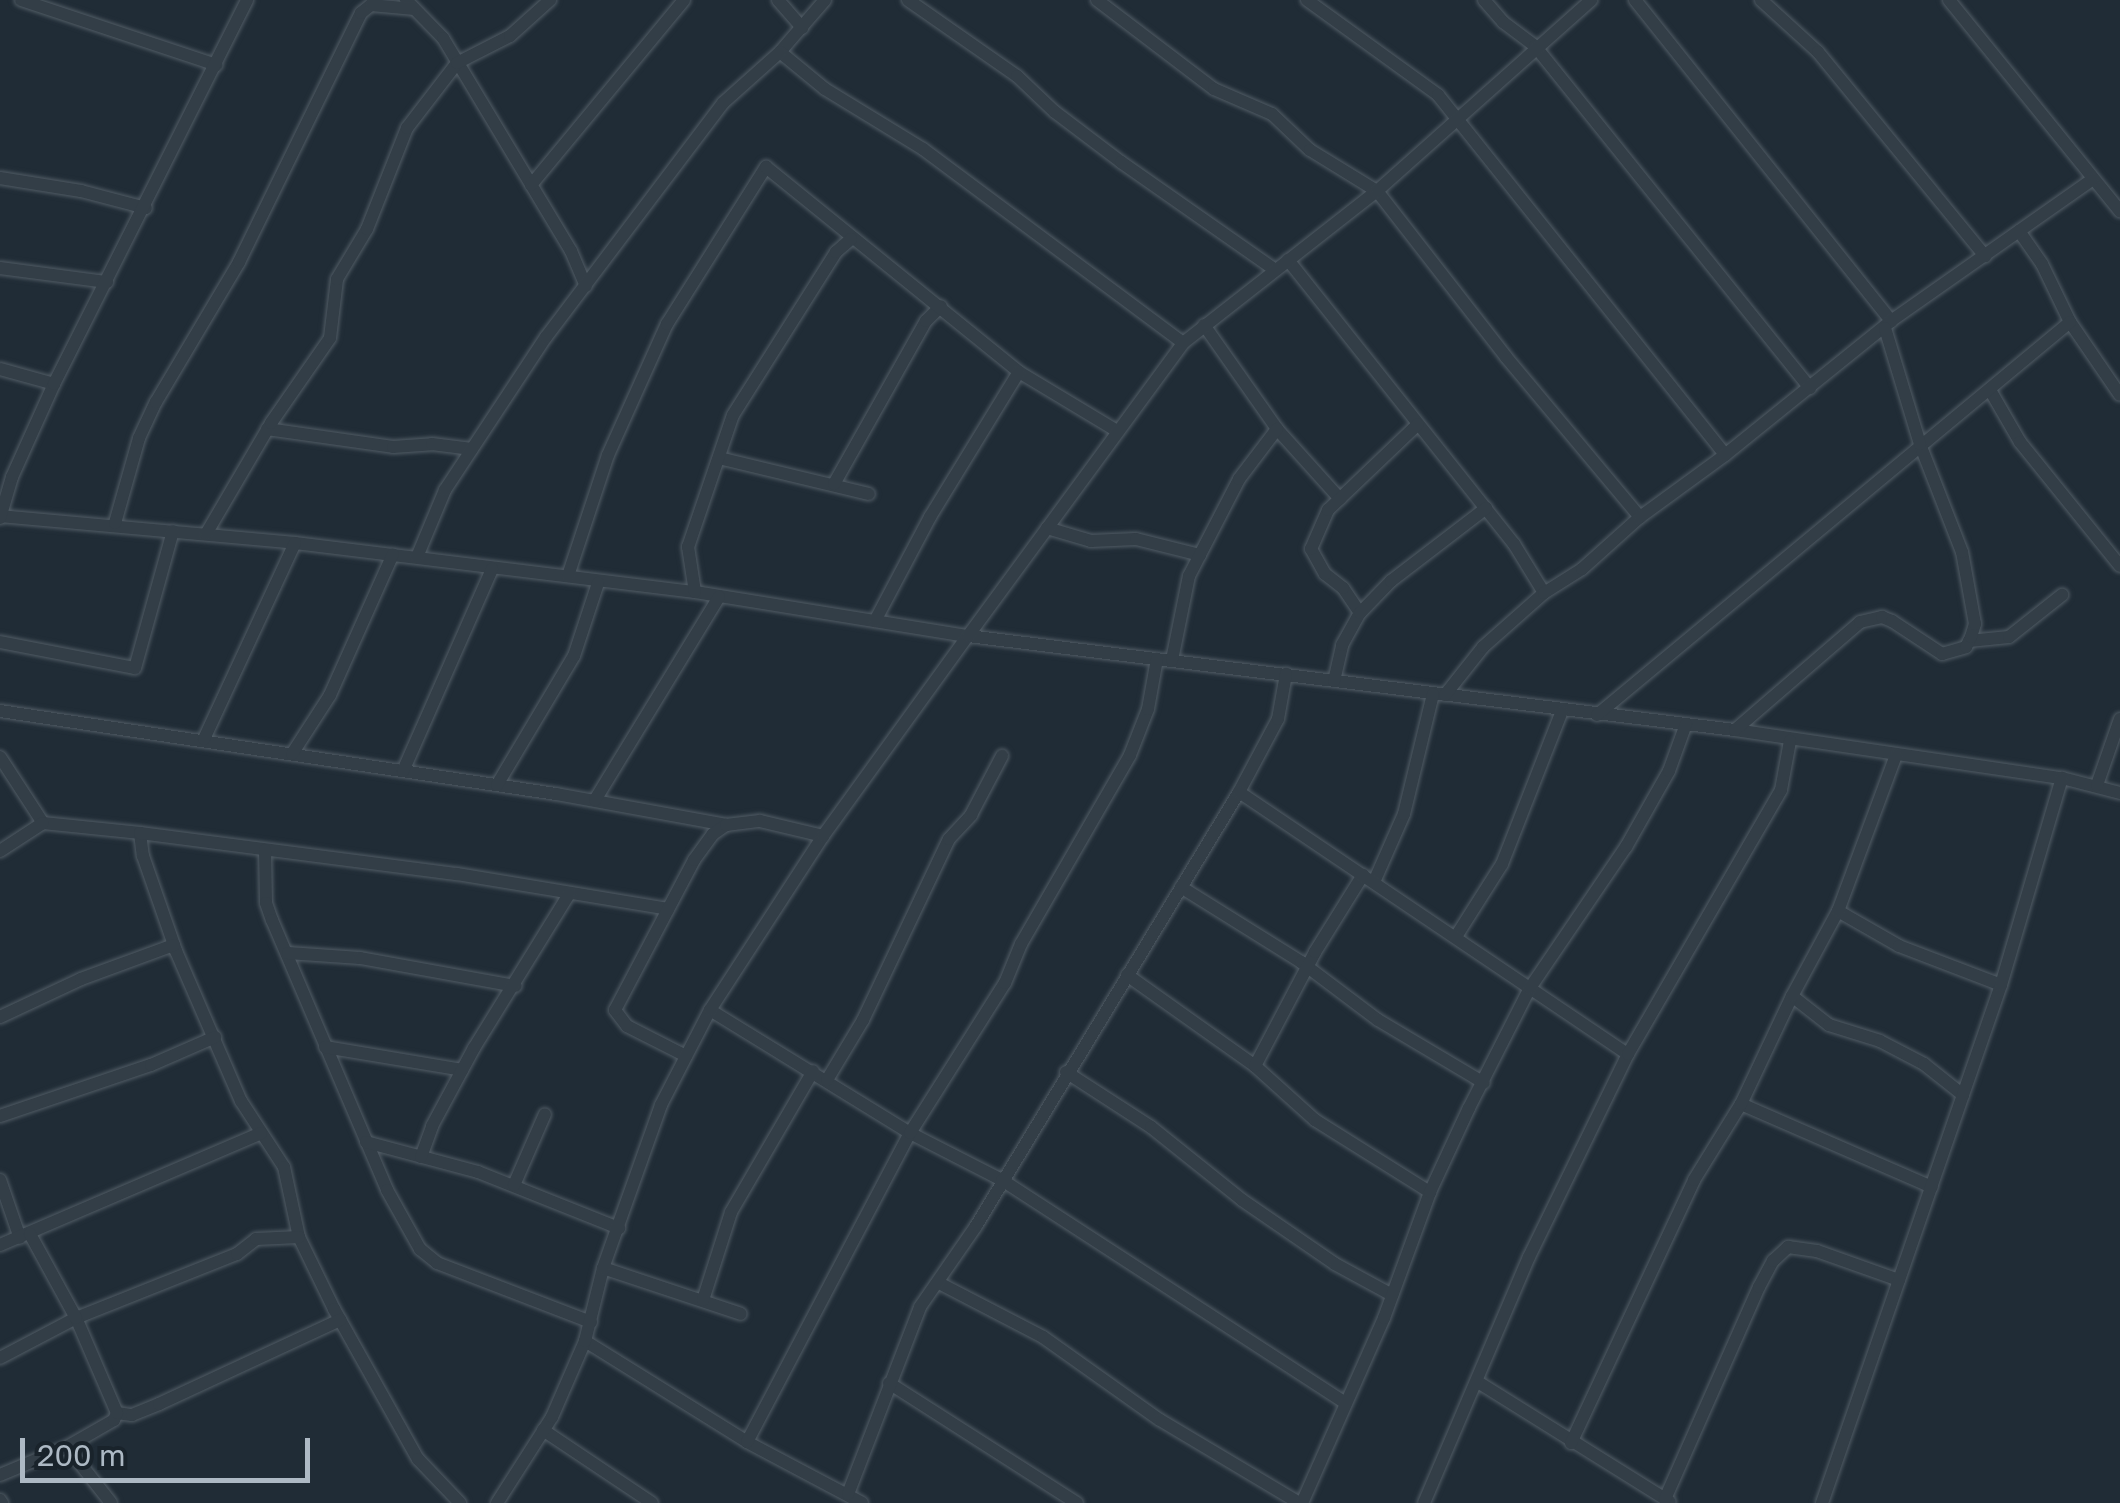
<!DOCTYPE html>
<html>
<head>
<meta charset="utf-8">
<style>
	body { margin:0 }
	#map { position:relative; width:2120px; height:1503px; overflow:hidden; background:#202c36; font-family:"Golos Text",sans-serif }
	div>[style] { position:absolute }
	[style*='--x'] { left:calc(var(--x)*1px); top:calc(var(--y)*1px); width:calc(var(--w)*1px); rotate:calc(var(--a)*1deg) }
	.roads { filter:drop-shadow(0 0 2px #515c65) drop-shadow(0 0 2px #515c65) }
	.minor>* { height:12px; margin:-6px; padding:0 6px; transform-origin:6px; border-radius:6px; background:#333e47 }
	span { translate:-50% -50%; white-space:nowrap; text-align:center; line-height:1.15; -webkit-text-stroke:8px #19232b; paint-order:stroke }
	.scale { position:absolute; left:20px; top:1438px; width:290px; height:45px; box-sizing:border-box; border:5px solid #adb9c4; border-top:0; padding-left:12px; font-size:30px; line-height:35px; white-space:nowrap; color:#adb9c4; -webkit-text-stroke:8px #19232b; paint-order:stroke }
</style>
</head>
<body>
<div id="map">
	<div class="roads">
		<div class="minor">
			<div style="--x:21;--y:0;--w:206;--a:18.4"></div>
			<div style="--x:406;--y:0;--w:53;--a:45.8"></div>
			<div style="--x:443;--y:38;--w:249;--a:59"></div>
			<div style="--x:571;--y:251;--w:38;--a:67"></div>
			<div style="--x:778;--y:0;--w:37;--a:49"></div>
			<div style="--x:825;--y:0;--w:69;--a:130.9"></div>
			<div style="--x:780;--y:52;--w:58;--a:39.4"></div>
			<div style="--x:825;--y:89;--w:115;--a:31.5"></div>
			<div style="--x:923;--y:149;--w:324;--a:36.7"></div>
			<div style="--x:908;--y:0;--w:133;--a:34.9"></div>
			<div style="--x:1017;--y:76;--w:52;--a:43.5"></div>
			<div style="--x:1055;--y:112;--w:83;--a:37.1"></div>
			<div style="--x:1121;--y:162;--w:187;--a:35"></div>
			<div style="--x:1097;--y:0;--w:147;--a:37.3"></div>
			<div style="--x:1214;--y:89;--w:63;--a:23.3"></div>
			<div style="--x:1272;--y:114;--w:52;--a:43.5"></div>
			<div style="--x:1310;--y:150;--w:79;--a:31.5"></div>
			<div style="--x:1377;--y:191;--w:210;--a:52.1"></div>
			<div style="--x:1506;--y:357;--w:209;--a:50.1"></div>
			<div style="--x:1307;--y:0;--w:162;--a:35.9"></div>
			<div style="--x:1438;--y:95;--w:460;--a:51.4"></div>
			<div style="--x:1484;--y:0;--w:29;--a:49"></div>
			<div style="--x:1503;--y:22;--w:40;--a:37"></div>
			<div style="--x:1535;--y:46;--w:439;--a:51.2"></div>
			<div style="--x:1635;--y:0;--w:411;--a:51.4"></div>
			<div style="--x:1761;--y:0;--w:77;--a:42.4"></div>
			<div style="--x:1818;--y:52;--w:264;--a:50.7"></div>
			<div style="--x:1949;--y:0;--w:272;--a:51"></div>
			<div style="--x:0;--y:178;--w:82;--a:9.1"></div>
			<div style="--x:81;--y:191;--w:67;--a:14.7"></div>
			<div style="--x:531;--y:185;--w:240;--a:-50.4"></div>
			<div style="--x:2019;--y:231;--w:40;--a:55.1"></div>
			<div style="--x:2042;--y:264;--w:64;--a:64.2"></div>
			<div style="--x:2070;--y:322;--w:88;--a:55.6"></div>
			<div style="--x:1288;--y:260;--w:363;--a:51.5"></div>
			<div style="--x:1514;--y:544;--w:57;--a:58.5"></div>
			<div style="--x:0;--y:268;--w:108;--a:7.5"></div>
			<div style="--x:1204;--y:325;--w:127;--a:54.9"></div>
			<div style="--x:1277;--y:429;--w:94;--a:48"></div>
			<div style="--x:0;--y:369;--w:56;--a:15.5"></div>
			<div style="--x:1990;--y:390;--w:60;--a:60"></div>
			<div style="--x:2020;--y:442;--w:159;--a:51.1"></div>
			<div style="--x:267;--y:429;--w:127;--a:8.1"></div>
			<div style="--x:393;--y:447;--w:39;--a:-4"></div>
			<div style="--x:432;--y:444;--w:40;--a:7.1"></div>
			<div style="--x:719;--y:458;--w:154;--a:13.5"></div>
			<div style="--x:834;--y:484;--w:187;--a:-60.6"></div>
			<div style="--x:926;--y:321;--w:21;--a:-45"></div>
			<div style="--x:0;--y:516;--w:296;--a:5.2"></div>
			<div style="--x:295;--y:543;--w:403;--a:7"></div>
			<div style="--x:695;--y:592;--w:277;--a:9.2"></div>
			<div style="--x:968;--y:636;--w:773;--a:6.99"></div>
			<div style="--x:1735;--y:730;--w:331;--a:8.4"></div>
			<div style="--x:2062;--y:778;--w:60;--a:14.5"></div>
			<div style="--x:0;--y:518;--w:43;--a:-73.7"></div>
			<div style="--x:12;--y:477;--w:102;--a:-65.7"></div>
			<div style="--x:54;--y:384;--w:430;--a:-63.3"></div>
			<div style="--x:115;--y:523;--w:88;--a:-74.2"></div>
			<div style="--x:139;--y:438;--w:40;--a:-65"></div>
			<div style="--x:156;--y:402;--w:163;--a:-59.3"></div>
			<div style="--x:239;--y:262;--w:277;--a:-63.9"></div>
			<div style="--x:361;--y:13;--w:13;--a:-39"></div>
			<div style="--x:371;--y:5;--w:43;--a:5.3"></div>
			<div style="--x:1047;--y:528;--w:46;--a:16.5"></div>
			<div style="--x:1091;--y:541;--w:45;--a:-2.5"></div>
			<div style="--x:1136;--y:539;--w:66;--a:14"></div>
			<div style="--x:206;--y:534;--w:129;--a:-59.6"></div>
			<div style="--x:271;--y:423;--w:103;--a:-55.2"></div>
			<div style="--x:330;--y:338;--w:59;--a:-83.2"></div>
			<div style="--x:337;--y:279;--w:58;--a:-59"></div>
			<div style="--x:367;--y:229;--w:109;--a:-68.4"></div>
			<div style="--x:407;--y:128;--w:82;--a:-52.4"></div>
			<div style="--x:457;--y:63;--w:59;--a:-27"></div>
			<div style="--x:510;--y:36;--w:54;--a:-42"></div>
			<div style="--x:417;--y:557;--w:73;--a:-67.3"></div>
			<div style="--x:445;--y:490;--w:183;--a:-56.6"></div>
			<div style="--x:546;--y:337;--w:293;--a:-52.9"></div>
			<div style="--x:723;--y:103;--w:76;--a:-41.8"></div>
			<div style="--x:568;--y:576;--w:127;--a:-71.7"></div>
			<div style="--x:608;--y:455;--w:144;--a:-65.8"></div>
			<div style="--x:667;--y:324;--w:186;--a:-57.8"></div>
			<div style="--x:766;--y:167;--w:326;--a:39"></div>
			<div style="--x:1019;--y:372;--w:114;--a:31"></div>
			<div style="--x:695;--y:592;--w:46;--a:-98.8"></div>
			<div style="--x:688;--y:547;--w:139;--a:-71.2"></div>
			<div style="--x:733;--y:415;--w:193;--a:-57.7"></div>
			<div style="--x:836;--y:252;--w:20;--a:-41"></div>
			<div style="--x:1360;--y:613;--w:30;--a:-124"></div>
			<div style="--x:1343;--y:588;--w:23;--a:-142"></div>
			<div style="--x:1325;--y:574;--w:29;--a:-119"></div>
			<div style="--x:1311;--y:549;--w:43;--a:-66.4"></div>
			<div style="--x:1328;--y:510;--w:124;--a:-43.7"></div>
			<div style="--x:875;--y:621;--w:118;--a:-62.1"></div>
			<div style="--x:930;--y:517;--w:170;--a:-58.5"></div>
			<div style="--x:1969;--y:641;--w:40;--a:-5.7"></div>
			<div style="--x:2009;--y:637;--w:68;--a:-38.4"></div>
			<div style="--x:0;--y:642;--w:137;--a:10.9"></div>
			<div style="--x:135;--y:668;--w:142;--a:-74.5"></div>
			<div style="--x:1172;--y:660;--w:86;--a:-78.6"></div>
			<div style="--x:1189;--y:576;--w:109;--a:-62.7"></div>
			<div style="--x:1239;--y:479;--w:63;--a:-52.8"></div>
			<div style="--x:1334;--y:681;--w:37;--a:-77"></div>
			<div style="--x:1342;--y:645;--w:37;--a:-61"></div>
			<div style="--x:1360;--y:613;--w:45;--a:-45.9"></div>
			<div style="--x:1391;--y:581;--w:120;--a:-37.5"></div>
			<div style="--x:1445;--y:695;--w:61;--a:-51.6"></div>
			<div style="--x:1483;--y:647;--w:81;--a:-41.5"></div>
			<div style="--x:1544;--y:593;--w:45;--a:-32.3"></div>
			<div style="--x:1582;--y:569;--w:78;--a:-41.9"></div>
			<div style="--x:1640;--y:517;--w:105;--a:-36.1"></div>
			<div style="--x:1725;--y:455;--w:213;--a:-38.9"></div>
			<div style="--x:1891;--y:321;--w:247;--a:-35.1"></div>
			<div style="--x:0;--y:711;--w:562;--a:8.49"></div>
			<div style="--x:556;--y:794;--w:173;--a:10.3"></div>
			<div style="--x:1597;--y:715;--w:615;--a:-39.72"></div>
			<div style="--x:1735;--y:730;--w:165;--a:-40.8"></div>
			<div style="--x:1860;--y:622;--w:23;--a:-13"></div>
			<div style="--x:1882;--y:617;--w:11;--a:22"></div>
			<div style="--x:1892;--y:621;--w:60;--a:33.4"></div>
			<div style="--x:1942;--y:654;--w:25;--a:-16"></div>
			<div style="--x:1966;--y:647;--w:11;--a:-63"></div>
			<div style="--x:1971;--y:637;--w:14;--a:-73"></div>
			<div style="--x:1975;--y:624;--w:73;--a:-100.2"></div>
			<div style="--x:1962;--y:552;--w:116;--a:-111.3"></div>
			<div style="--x:1920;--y:444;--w:121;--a:-106.8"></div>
			<div style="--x:204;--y:739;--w:216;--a:-65.1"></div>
			<div style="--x:292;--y:754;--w:70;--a:-57.2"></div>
			<div style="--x:330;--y:695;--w:154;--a:-65.9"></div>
			<div style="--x:0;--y:757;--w:79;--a:56.9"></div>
			<div style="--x:43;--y:823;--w:98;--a:5.9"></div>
			<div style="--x:140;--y:833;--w:23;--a:83"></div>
			<div style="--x:143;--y:856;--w:101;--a:70.8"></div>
			<div style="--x:176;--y:951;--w:163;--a:66.6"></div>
			<div style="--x:241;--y:1101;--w:79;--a:56.9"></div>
			<div style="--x:284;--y:1167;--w:72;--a:77.9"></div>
			<div style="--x:299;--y:1237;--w:80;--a:64.1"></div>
			<div style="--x:334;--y:1309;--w:172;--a:60.8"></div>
			<div style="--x:418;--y:1459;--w:61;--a:46.3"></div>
			<div style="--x:403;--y:771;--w:221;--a:-66.2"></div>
			<div style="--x:497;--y:785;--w:150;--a:-59.2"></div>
			<div style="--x:574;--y:656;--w:77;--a:-71.8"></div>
			<div style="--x:2097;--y:785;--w:70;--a:-70.8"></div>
			<div style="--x:1239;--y:792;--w:83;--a:-61.9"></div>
			<div style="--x:1278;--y:719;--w:46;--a:-79.9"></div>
			<div style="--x:595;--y:800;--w:238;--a:-58.6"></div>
			<div style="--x:140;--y:833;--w:320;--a:7.4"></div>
			<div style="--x:457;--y:874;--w:214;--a:9.4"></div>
			<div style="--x:265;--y:850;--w:53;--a:88.9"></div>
			<div style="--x:266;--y:903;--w:18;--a:71"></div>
			<div style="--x:272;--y:920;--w:293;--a:66.9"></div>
			<div style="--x:387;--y:1190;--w:68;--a:60.8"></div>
			<div style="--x:420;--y:1249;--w:22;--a:39"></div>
			<div style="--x:437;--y:1263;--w:165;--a:21"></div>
			<div style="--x:0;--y:851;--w:51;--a:-33.1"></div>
			<div style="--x:1374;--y:882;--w:74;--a:-66.2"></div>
			<div style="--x:1404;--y:814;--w:123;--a:-76.4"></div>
			<div style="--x:1181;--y:887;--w:142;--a:32"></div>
			<div style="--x:1301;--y:962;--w:96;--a:37"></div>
			<div style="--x:1378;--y:1020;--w:123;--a:30.7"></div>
			<div style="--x:1838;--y:911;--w:70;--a:29.8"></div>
			<div style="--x:1899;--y:946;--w:109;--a:20.9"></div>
			<div style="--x:1457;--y:935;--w:84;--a:-57.6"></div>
			<div style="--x:1502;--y:864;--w:164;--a:-68.6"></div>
			<div style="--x:288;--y:953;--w:72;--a:4"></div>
			<div style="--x:360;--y:958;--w:158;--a:10.2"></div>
			<div style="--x:1127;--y:975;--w:157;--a:35.4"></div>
			<div style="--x:1255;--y:1066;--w:81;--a:42"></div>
			<div style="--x:1315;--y:1120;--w:136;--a:32.1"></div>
			<div style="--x:1792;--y:996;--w:47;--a:38.1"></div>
			<div style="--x:1829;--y:1025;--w:53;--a:17.4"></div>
			<div style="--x:1880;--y:1041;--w:50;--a:27.6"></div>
			<div style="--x:1924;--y:1064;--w:50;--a:38.5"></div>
			<div style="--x:710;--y:1010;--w:235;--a:31.6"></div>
			<div style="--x:910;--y:1133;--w:103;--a:27.1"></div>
			<div style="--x:1002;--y:1180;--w:410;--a:33"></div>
			<div style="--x:0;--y:1017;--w:89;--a:-25.1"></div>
			<div style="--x:81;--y:979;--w:99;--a:-20.1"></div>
			<div style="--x:325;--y:1047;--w:139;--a:9.5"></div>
			<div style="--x:686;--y:1056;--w:66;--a:-153"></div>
			<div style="--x:627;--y:1026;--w:20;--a:-127"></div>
			<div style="--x:615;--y:1010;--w:170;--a:-62.2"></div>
			<div style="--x:694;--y:860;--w:32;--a:-54"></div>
			<div style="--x:713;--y:834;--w:16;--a:-35"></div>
			<div style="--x:726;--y:825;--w:34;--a:-7"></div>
			<div style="--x:760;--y:821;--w:65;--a:13.4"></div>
			<div style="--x:1255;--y:1066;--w:129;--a:-62.2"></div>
			<div style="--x:1315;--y:952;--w:91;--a:-58.1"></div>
			<div style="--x:1066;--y:1072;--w:101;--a:32.9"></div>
			<div style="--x:1151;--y:1127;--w:117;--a:38.7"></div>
			<div style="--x:1242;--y:1200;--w:113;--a:34.5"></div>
			<div style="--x:1335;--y:1264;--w:65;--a:28.5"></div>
			<div style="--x:827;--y:1080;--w:70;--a:-59"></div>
			<div style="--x:863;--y:1020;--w:200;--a:-64.6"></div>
			<div style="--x:949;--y:839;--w:33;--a:-47"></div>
			<div style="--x:971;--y:815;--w:67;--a:-62.3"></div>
			<div style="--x:1741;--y:1104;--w:208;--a:23.5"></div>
			<div style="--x:0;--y:1116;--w:159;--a:-18.7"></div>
			<div style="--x:151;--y:1065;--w:70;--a:-23.6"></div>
			<div style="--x:366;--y:1142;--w:116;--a:15"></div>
			<div style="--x:478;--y:1172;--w:152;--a:21.7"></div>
			<div style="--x:421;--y:1157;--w:33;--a:-70"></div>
			<div style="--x:432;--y:1126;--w:89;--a:-61.7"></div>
			<div style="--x:474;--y:1048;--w:181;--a:-58.3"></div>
			<div style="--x:0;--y:1180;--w:61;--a:71"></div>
			<div style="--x:514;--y:1185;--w:77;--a:-66.4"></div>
			<div style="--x:0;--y:1245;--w:284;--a:-23.2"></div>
			<div style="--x:603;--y:1268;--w:145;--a:18.4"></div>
			<div style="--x:939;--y:1283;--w:117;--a:27.4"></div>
			<div style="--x:1043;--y:1337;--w:143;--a:35.4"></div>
			<div style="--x:1160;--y:1420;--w:162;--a:30.8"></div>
			<div style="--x:703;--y:1300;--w:92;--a:-72.3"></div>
			<div style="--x:731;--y:1212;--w:163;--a:-59.8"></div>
			<div style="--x:585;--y:1341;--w:191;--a:31.9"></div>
			<div style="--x:747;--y:1442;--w:130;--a:27.9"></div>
			<div style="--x:0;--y:1358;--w:86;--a:-27.8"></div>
			<div style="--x:76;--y:1318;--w:173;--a:-21.7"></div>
			<div style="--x:237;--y:1254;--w:24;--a:-38"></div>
			<div style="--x:256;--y:1239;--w:43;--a:-2.7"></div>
			<div style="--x:1478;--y:1382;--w:226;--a:32"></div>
			<div style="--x:889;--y:1383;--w:223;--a:32.6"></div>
			<div style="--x:117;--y:1413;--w:15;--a:8"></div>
			<div style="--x:132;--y:1415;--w:29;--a:-22"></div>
			<div style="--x:159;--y:1404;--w:200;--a:-24.9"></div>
			<div style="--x:543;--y:1430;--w:131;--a:33.8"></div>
			<div style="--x:747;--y:1442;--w:349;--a:-62.2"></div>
			<div style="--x:910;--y:1133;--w:178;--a:-57.7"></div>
			<div style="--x:1005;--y:983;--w:42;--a:-67.7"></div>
			<div style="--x:1021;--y:944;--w:218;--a:-60"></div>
			<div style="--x:1130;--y:755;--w:49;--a:-68.6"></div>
			<div style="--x:1148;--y:709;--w:51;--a:-79.8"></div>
			<div style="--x:1571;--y:1443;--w:290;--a:-64.9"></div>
			<div style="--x:1694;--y:1180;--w:89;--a:-58.3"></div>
			<div style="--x:1741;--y:1104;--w:119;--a:-64.7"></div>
			<div style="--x:1792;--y:996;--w:97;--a:-61.6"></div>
			<div style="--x:1838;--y:911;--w:166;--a:-69.6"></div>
			<div style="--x:67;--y:1447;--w:71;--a:51.8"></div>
			<div style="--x:0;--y:1475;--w:73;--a:-22.7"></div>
			<div style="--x:67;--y:1447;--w:54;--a:-29.9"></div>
			<div style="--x:114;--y:1420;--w:8;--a:-67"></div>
			<div style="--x:117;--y:1413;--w:103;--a:-113.3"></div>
			<div style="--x:76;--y:1318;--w:96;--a:-118.7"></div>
			<div style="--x:848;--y:1494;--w:200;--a:-68.9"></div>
			<div style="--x:920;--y:1307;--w:98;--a:-55.3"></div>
			<div style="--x:976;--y:1226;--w:507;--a:-58.78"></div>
			<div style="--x:1239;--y:792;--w:469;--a:34"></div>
			<div style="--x:1665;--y:1499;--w:232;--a:-66.1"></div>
			<div style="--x:1759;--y:1287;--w:30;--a:-62"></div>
			<div style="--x:1773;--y:1261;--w:21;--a:-43"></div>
			<div style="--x:1788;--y:1247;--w:29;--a:8"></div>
			<div style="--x:1817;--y:1251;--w:87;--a:19.5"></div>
			<div style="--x:0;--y:1500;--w:4;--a:56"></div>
			<div style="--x:497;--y:1503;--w:102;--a:-57.4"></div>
			<div style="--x:552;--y:1417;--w:83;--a:-66.5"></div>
			<div style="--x:585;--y:1341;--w:75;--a:-76.1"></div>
			<div style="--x:603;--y:1268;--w:173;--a:-70.4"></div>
			<div style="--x:661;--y:1105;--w:107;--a:-62.7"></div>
			<div style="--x:710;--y:1010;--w:207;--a:-57"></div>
			<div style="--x:823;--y:836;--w:247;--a:-54.1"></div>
			<div style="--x:968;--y:636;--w:363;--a:-53.7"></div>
			<div style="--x:1183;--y:343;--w:246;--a:-38.1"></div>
			<div style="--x:1377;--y:191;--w:287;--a:-41.7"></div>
			<div style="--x:1302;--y:1503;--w:202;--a:-66.1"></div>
			<div style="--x:1384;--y:1318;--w:134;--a:-69.9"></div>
			<div style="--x:1430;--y:1192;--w:93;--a:-65.1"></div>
			<div style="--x:1469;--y:1108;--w:135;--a:-63.1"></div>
			<div style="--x:1530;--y:988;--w:171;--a:-55.8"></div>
			<div style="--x:1626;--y:847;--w:87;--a:-60.5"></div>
			<div style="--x:1669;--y:771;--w:50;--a:-70.1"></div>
			<div style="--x:1424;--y:1503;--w:267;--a:-66.9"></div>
			<div style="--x:1529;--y:1257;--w:226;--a:-64"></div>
			<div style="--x:1628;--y:1054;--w:305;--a:-59.9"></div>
			<div style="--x:1781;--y:790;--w:50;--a:-79.6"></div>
			<div style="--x:1822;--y:1503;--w:548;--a:-70.94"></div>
			<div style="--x:2001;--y:985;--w:216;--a:-73.6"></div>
		</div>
	</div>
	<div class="scale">200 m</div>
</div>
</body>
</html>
